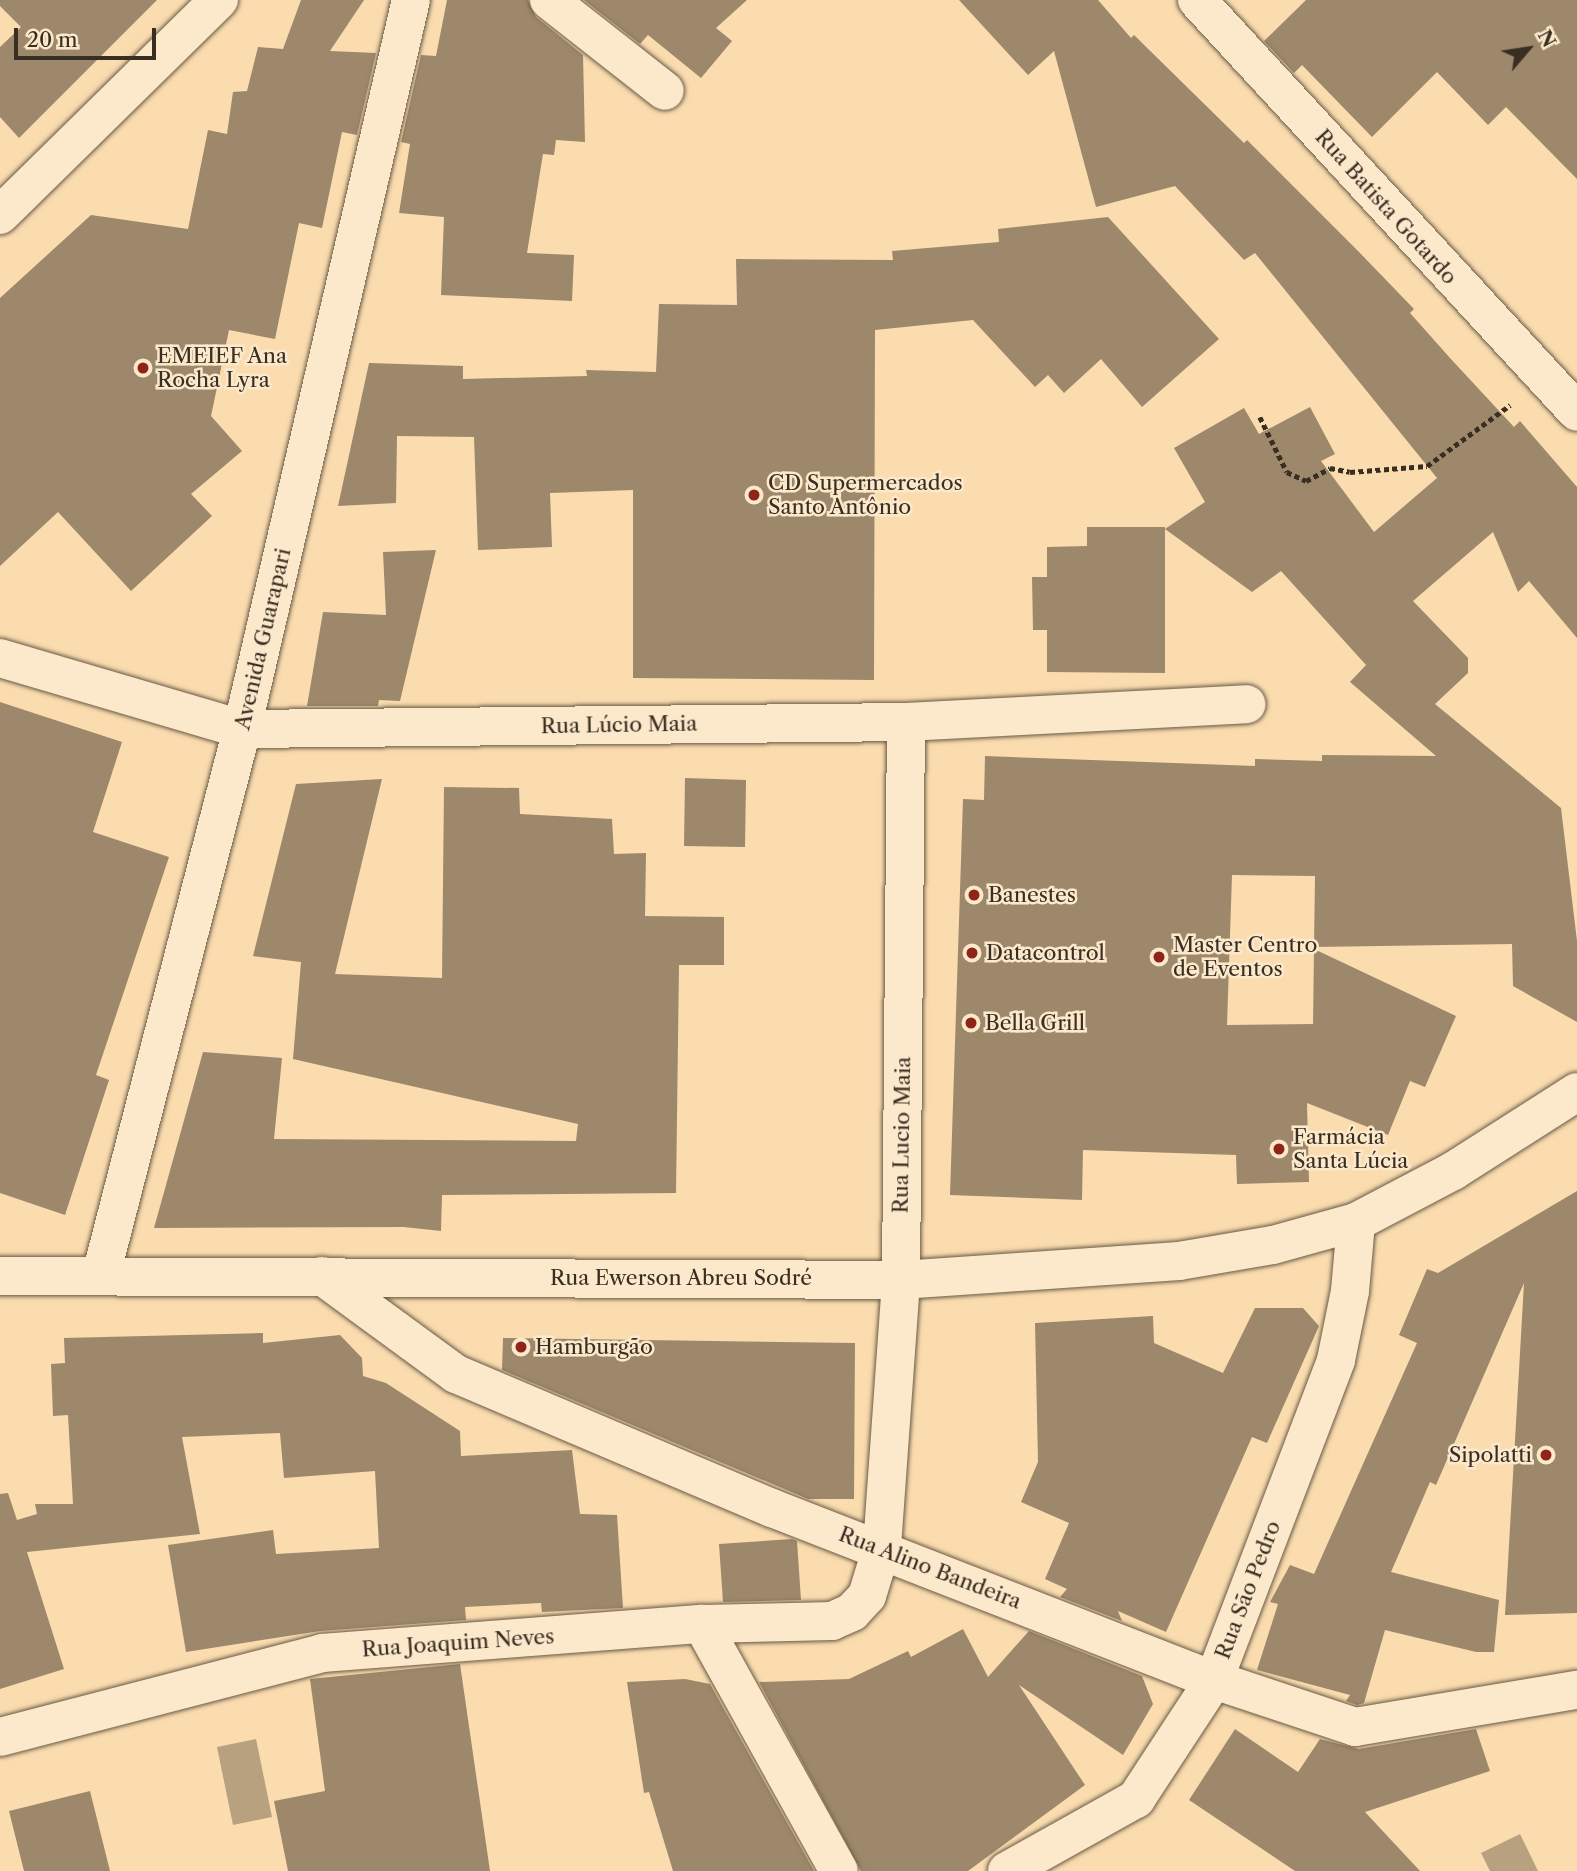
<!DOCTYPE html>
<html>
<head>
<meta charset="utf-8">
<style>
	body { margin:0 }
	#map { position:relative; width:1577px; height:1871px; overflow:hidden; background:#fadcaf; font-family:"Libre Caslon Text",serif }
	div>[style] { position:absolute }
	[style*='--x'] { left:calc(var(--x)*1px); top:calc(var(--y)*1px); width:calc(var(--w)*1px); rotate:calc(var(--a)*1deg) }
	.water>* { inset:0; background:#b8a17f }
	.building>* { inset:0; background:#9d886b }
	.path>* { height:4.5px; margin-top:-2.25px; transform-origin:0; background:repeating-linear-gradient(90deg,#392e22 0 5px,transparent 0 8.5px) }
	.roads { filter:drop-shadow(0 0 2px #695a45) drop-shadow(0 0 2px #695a45) }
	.minor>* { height:38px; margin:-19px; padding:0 19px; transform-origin:19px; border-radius:19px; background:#fce8cb }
	.secondary>* { height:38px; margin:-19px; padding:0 19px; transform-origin:19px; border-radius:19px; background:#fce8cb }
	.dots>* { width:19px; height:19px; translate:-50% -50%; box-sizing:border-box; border:4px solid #fce8cb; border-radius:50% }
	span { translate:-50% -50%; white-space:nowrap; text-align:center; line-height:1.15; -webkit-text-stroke:5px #fce8cb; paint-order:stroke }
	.street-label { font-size:21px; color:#392e22 }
	.poi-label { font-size:21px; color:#392e22 }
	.left { translate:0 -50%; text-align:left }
	.right { translate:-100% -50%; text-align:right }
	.north { position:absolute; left:1493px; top:14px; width:70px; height:70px; -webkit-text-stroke:5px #fce8cb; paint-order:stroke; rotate:61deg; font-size:19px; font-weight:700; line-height:28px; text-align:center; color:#392e22 }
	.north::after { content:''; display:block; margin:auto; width:24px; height:32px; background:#392e22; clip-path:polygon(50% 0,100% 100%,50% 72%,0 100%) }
	.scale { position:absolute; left:14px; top:28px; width:142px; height:32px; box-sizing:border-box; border:4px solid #392e22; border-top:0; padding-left:9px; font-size:21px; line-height:24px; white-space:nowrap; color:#392e22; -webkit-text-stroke:5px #fce8cb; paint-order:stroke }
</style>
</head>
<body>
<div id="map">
	<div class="water">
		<div style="clip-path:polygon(256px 1739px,272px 1817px,233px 1825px,217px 1747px)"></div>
		<div style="clip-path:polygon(1520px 1834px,1538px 1871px,1490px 1871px,1481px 1853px)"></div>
	</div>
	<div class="building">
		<div style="clip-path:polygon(0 0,157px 0,19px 138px,0 117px,0 47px,21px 27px,0 6px)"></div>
		<div style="clip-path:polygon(301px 0,364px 0,330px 51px,376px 53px,357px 135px,342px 132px,322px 228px,299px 223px,275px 339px,229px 330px,211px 416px,242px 451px,191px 494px,212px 516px,131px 591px,58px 512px,0 566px,0 298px,91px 215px,188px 229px,208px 130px,227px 134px,233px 92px,247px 91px,258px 47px,283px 49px)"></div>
		<div style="clip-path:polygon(447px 0,528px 0,536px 17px,583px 55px,585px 142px,556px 140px,554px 155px,543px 154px,527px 253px,574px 255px,572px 301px,441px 295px,444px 217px,399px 213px,410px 144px,401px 142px,421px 55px,436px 56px)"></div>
		<div style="clip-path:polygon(584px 0,747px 0,716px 28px,732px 41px,701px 78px,648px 35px,640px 44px)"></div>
		<div style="clip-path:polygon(959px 0,1098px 0,1131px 38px,1134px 35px,1244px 143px,1247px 140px,1359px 252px,1414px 309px,1410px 313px,1450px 358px,1514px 427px,1520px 421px,1577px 487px,1577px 638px,1529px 581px,1518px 592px,1493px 532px,1413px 601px,1468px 658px,1468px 673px,1435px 704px,1561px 808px,1577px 941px,1577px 1022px,1513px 986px,1512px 944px,1314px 947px,1315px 876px,1232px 875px,1227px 1025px,1313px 1024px,1314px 949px,1456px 1016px,1425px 1087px,1410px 1081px,1388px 1135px,1307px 1103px,1309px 1182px,1237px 1184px,1236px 1155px,1083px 1150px,1082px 1200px,950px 1195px,963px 799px,984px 800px,985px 756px,1255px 766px,1255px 759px,1322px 761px,1322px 755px,1436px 756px,1350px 682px,1366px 665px,1281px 571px,1252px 592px,1165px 529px,1205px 502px,1174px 448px,1244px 408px,1259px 434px,1310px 407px,1335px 454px,1321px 461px,1374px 532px,1437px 478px,1255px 253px,1244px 260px,1175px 186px,1096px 207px,1054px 51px,1028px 75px)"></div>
		<div style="clip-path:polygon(1306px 0,1577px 0,1577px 179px,1506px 107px,1488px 125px,1437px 72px,1372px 137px,1302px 65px,1294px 73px,1264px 41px)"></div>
		<div style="clip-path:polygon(1108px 217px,1219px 339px,1142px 407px,1101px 359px,1064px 393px,1048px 375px,1035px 387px,973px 320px,875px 330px,874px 680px,633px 678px,633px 490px,550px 493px,552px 547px,478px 550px,474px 437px,397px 436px,396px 503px,338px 506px,369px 363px,463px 366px,463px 379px,587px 376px,586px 370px,656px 372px,659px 304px,737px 305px,736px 259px,893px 260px,892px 251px,999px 242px,998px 229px)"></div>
		<div style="clip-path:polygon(1087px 527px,1165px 527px,1165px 673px,1047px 672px,1047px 630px,1033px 630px,1032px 577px,1047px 577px,1047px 547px,1087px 546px)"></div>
		<div style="clip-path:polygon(436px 550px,400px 701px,379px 700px,378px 706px,307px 706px,323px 612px,386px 615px,383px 552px)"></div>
		<div style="clip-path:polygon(0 702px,122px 742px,93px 832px,169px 857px,96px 1075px,109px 1080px,65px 1215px,0 1193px)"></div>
		<div style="clip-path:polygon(685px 778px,746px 780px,745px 847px,684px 846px)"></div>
		<div style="clip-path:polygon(382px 779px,335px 974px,442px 978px,444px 787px,519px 788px,520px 814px,612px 819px,614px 854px,646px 853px,645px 916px,724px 917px,724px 965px,679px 965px,676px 1193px,442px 1195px,441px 1231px,404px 1227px,154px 1228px,203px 1052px,282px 1058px,274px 1139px,576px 1141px,578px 1124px,293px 1059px,301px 962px,253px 956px,296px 784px)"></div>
		<div style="clip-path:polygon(1577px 1191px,1577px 1613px,1505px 1615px,1524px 1283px,1436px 1485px,1430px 1482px,1391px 1572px,1499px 1600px,1494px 1652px,1476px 1652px,1385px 1630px,1364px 1703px,1357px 1705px,1346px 1701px,1350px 1695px,1257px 1670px,1278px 1604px,1270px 1602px,1290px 1565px,1314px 1574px,1417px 1343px,1399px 1335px,1427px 1269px,1438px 1273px)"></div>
		<div style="clip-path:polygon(1255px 1308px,1303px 1308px,1319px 1326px,1267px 1443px,1252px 1437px,1166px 1632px,1118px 1611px,1122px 1621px,1060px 1597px,1067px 1589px,1045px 1579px,1069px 1523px,1021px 1502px,1038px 1462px,1035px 1323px,1153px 1316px,1154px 1343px,1223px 1373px)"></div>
		<div style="clip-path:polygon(263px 1333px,263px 1343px,340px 1335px,362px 1358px,363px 1376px,386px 1383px,460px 1431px,461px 1456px,572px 1450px,580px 1514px,617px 1515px,623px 1608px,542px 1612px,541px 1603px,465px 1607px,466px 1620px,320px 1631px,186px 1652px,168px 1545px,273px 1530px,276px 1554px,379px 1548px,375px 1471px,284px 1478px,280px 1433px,182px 1437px,200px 1534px,27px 1552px,64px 1669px,0 1689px,0 1494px,8px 1493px,17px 1520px,37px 1514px,35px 1504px,73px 1504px,68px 1415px,53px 1416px,51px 1364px,65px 1363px,64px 1338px)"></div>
		<div style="clip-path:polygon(503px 1338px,855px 1343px,854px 1499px,808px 1499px,502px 1370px)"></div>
		<div style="clip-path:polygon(792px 1539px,797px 1541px,801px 1600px,723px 1602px,719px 1544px)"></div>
		<div style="clip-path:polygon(963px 1629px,988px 1677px,1029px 1631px,1142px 1676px,1153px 1704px,1123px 1755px,1019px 1685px,1085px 1785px,968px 1871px,861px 1871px,759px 1682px,849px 1679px,908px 1651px,911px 1657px)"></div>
		<div style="clip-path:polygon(460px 1664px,490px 1871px,288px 1871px,274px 1801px,325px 1791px,310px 1679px)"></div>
		<div style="clip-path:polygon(685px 1679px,710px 1684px,814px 1871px,673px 1871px,649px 1792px,644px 1793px,627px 1682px)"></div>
		<div style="clip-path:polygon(1235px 1729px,1298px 1772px,1320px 1739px,1359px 1749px,1476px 1729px,1490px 1771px,1365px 1812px,1420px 1871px,1295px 1871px,1189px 1800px)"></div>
		<div style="clip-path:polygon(90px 1791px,110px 1871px,24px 1871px,9px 1811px)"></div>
	</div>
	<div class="path">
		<div style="--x:1260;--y:417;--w:61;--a:63.9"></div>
		<div style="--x:1287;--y:472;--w:21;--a:25"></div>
		<div style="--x:1306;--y:481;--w:27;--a:-28"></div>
		<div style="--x:1330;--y:468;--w:20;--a:11"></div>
		<div style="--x:1350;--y:472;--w:77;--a:-4.5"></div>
		<div style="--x:1427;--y:466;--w:103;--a:-36.3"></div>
	</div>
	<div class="roads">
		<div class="minor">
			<div style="--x:549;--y:0;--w:147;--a:38.1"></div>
			<div style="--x:1197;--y:0;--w:560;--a:47.31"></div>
			<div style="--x:0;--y:215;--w:307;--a:-44.5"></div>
			<div style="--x:0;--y:658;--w:252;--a:16.4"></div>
			<div style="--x:242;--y:729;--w:664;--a:-0.6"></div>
			<div style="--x:906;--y:722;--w:341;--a:-3"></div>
			<div style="--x:101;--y:1275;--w:564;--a:-75.52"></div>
			<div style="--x:242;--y:729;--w:748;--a:-76.95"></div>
			<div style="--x:322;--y:1276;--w:166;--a:36.2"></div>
			<div style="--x:456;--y:1374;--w:343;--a:23"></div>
			<div style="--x:772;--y:1508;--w:474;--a:21.3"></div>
			<div style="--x:1214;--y:1680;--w:149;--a:18.4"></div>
			<div style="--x:1355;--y:1727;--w:225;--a:-9.5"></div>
			<div style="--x:702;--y:1624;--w:282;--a:61"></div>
			<div style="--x:0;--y:1737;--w:333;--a:-14.6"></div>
			<div style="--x:322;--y:1653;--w:381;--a:-4.4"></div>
			<div style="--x:702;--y:1624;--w:130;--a:-1.3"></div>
			<div style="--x:832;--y:1621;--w:22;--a:-24"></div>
			<div style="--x:852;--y:1612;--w:22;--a:-47"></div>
			<div style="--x:867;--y:1596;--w:51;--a:-73"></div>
			<div style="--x:882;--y:1547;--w:268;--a:-85.9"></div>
			<div style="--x:901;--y:1280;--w:558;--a:-89.49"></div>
			<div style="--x:1007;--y:1871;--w:148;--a:-29.2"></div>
			<div style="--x:1136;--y:1799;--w:142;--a:-56.8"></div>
			<div style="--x:1214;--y:1680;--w:342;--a:-69.1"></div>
			<div style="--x:1336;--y:1360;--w:70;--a:-78.5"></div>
			<div style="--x:1350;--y:1291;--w:69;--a:-85"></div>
		</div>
		<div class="secondary">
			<div style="--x:0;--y:1276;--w:901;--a:0.25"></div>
			<div style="--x:901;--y:1280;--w:279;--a:-3.9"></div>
			<div style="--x:1179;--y:1261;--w:95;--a:-9.7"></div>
			<div style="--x:1273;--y:1245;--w:86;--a:-15.5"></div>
			<div style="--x:1356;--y:1222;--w:110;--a:-27.7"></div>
			<div style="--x:1453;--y:1171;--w:147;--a:-32.5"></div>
		</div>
	</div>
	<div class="dots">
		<div style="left:143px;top:368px;background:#8f2418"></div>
		<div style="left:754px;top:495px;background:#8f2418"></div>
		<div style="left:974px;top:895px;background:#8f2418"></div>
		<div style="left:972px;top:953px;background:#8f2418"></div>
		<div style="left:1159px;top:957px;background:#8f2418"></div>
		<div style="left:971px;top:1023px;background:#8f2418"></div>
		<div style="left:1279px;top:1149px;background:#8f2418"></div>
		<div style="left:521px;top:1347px;background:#8f2418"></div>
		<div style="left:1546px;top:1455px;background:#8f2418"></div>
	</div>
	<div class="street-label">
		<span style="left:1386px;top:207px;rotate:48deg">Rua Batista Gotardo</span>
		<span style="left:263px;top:639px;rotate:-77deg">Avenida Guarapari</span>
		<span style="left:619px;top:725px;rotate:-1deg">Rua Lúcio Maia</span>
		<span style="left:902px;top:1135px;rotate:-89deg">Rua Lucio Maia</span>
		<span style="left:681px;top:1278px">Rua Ewerson Abreu Sodré</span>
		<span style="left:930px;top:1568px;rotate:21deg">Rua Alino Bandeira</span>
		<span style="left:1248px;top:1590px;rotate:-69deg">Rua São Pedro</span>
		<span style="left:458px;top:1643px;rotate:-4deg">Rua Joaquim Neves</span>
	</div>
	<div class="poi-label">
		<span class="left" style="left:157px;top:368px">EMEIEF Ana<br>Rocha Lyra</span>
		<span class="left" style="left:768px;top:495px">CD Supermercados<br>Santo Antônio</span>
		<span class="left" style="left:988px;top:895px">Banestes</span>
		<span class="left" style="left:1173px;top:957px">Master Centro<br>de Eventos</span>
		<span class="left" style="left:986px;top:953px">Datacontrol</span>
		<span class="left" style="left:985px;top:1023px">Bella Grill</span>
		<span class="left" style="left:1293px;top:1149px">Farmácia<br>Santa Lúcia</span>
		<span class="left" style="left:535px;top:1347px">Hamburgão</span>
		<span class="right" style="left:1532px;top:1455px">Sipolatti</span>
	</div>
	<div class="north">N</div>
	<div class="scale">20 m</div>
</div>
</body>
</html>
